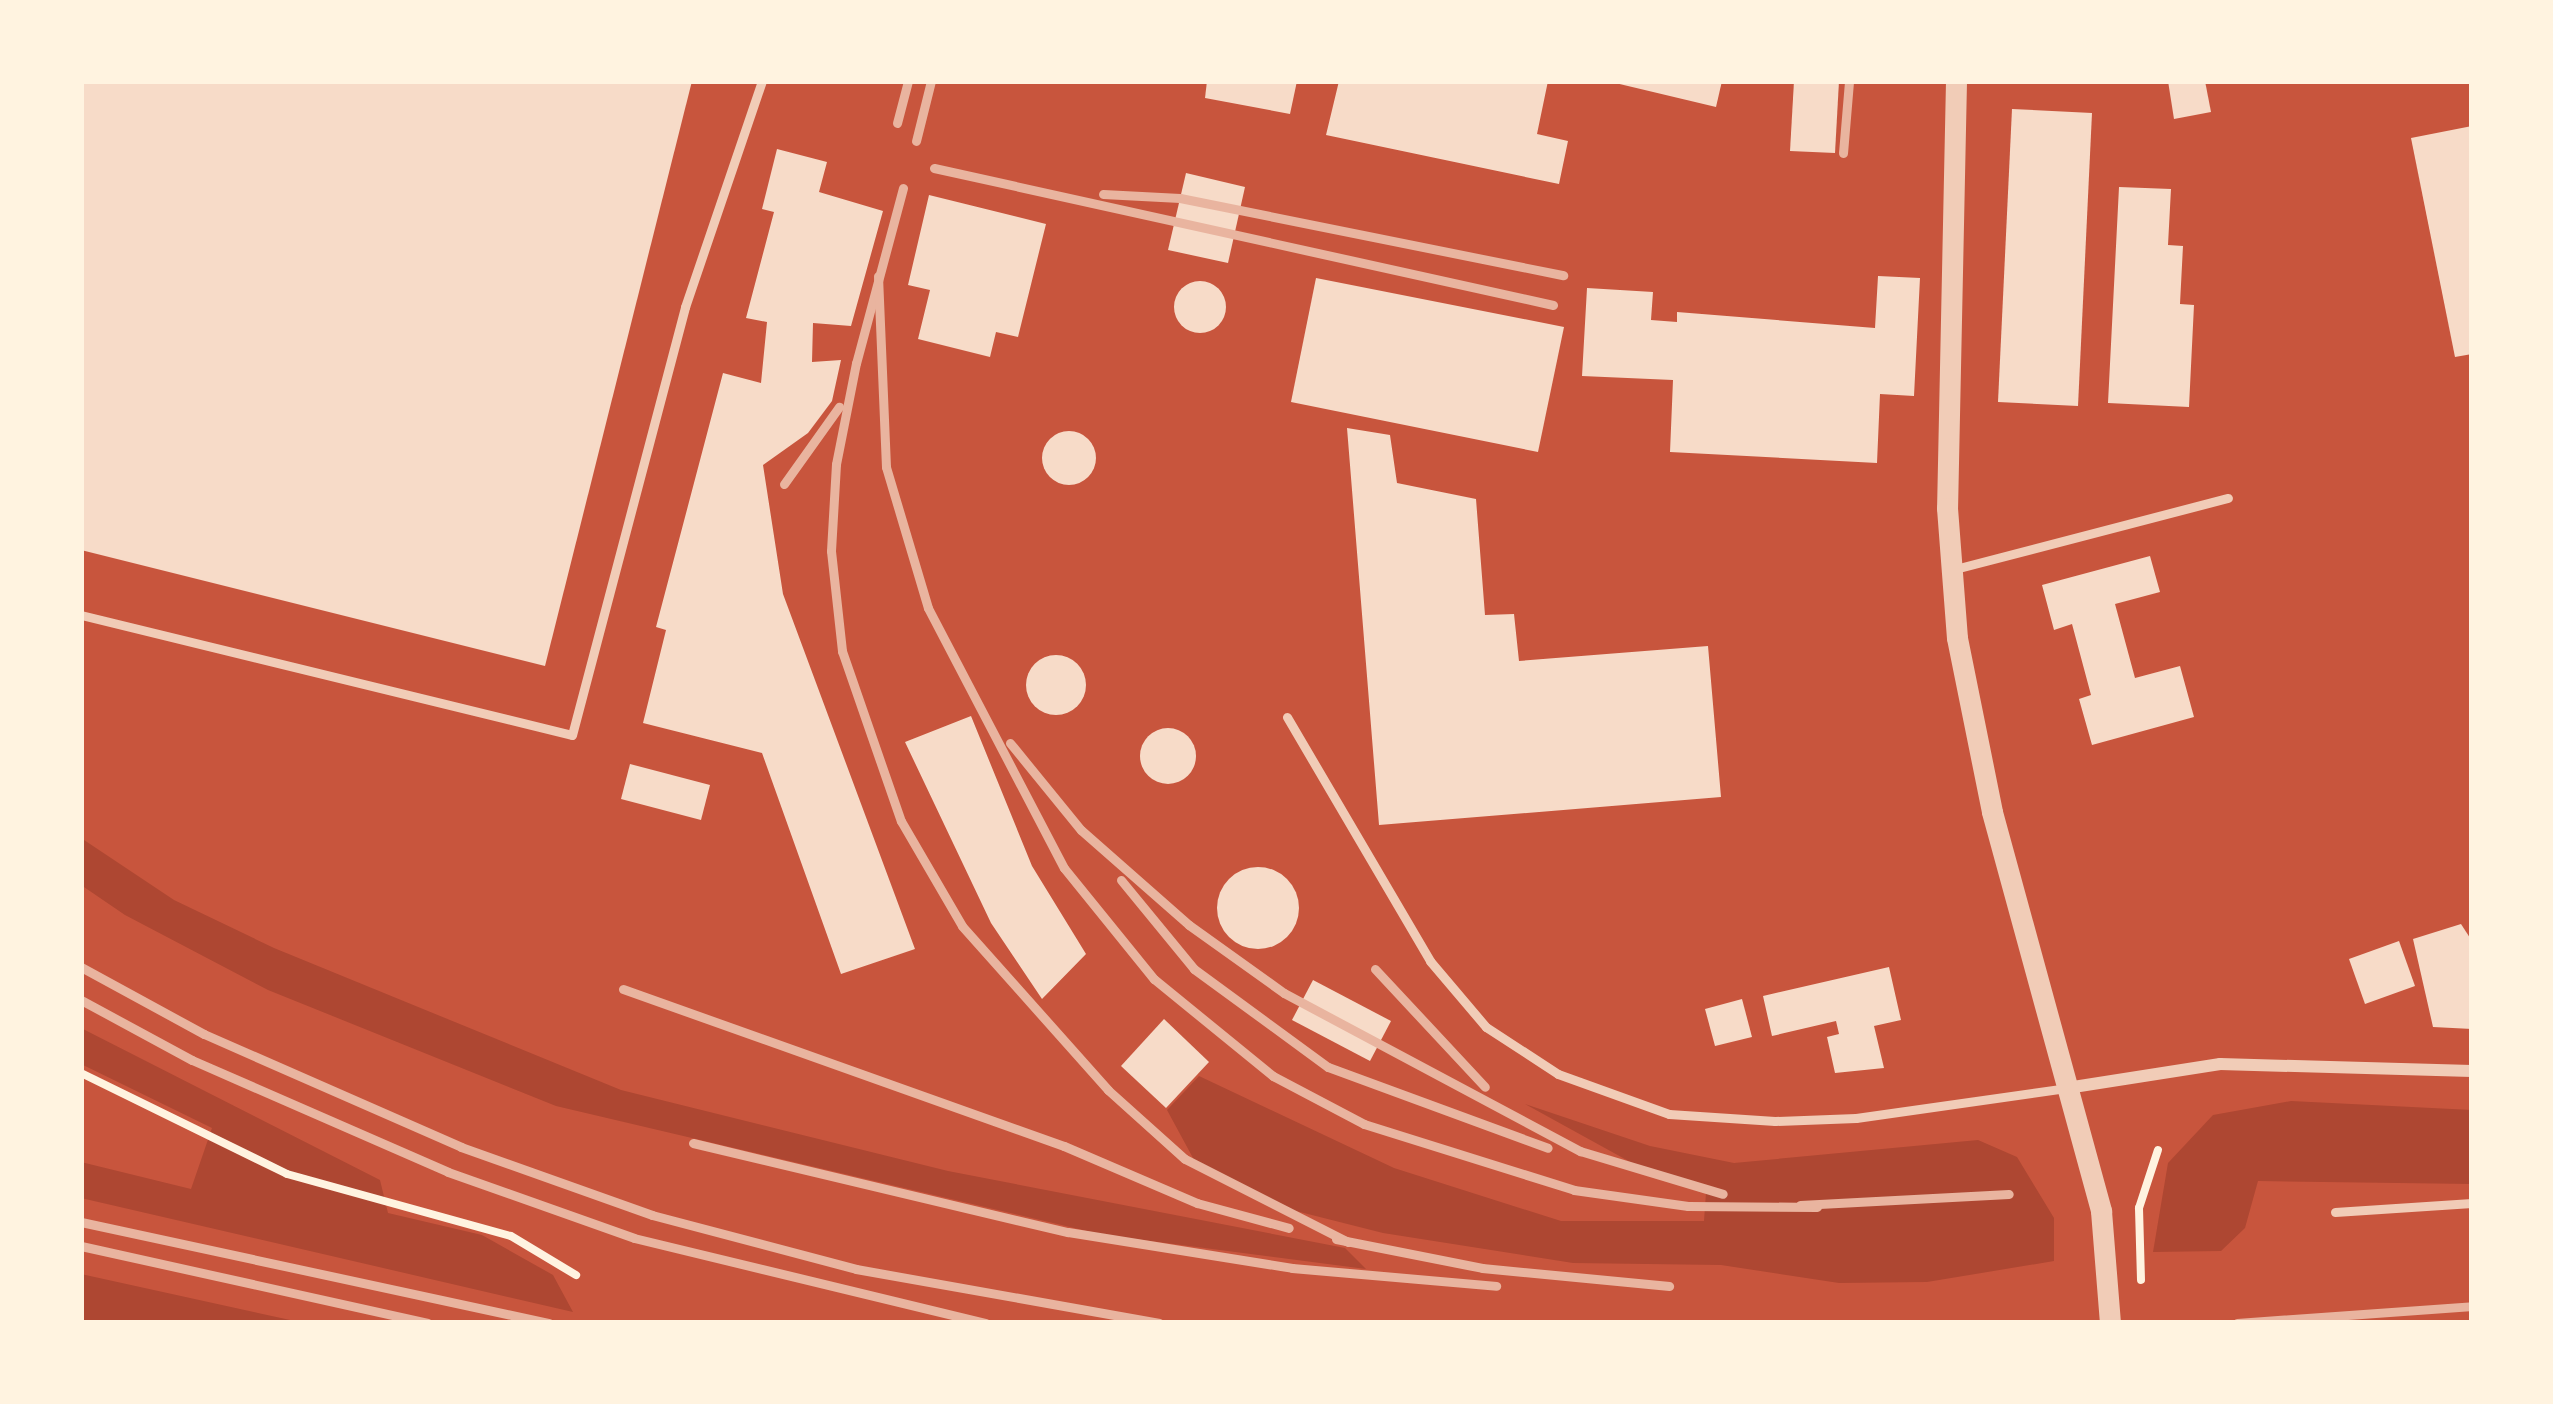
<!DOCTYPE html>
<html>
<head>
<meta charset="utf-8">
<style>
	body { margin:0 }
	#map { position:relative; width:2553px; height:1404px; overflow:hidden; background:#c8553d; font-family:Mulish,sans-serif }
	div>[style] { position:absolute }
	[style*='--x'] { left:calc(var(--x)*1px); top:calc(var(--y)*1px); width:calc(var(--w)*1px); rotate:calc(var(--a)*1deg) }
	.green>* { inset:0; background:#ae4732 }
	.building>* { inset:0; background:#f7dbc8 }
	.round { border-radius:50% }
	.path>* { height:8px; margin:-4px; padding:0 4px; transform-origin:4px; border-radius:4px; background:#fff3e0 }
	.service>* { height:9px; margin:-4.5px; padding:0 4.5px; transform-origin:4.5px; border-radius:4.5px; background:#f1ccb7 }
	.minor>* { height:12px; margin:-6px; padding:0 6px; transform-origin:6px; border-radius:6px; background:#f1ccb7 }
	.tertiary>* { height:21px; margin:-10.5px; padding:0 10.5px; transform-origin:10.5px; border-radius:10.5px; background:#f1ccb7 }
	.rail>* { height:9px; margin:-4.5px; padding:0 4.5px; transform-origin:4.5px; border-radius:4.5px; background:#e9b49f }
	span { translate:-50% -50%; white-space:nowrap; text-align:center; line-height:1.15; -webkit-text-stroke:12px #fff3e0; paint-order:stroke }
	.frame { position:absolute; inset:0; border:84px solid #fff3e0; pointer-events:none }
</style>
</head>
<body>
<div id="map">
	<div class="green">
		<div style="clip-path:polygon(81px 838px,174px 900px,274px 948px,621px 1090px,948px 1171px,1345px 1248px,1366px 1269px,1104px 1235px,556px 1106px,268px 990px,125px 915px,81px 885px)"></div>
		<div style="clip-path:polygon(81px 1028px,380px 1180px,388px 1213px,482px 1235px,553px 1275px,573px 1312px,81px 1198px,81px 1162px,191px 1189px,212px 1128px,81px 1064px)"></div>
		<div style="clip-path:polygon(1199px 1076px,1394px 1168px,1561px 1221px,1704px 1221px,1706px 1193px,1643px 1169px,1525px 1104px,1650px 1146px,1734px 1163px,1978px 1140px,2017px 1157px,2054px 1218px,2054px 1261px,1927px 1282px,1839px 1283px,1721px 1265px,1573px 1263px,1383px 1233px,1296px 1211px,1199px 1169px,1167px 1110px)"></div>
		<div style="clip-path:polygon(2291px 1101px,2472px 1110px,2472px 1184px,2258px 1181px,2245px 1228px,2221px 1251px,2153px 1252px,2168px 1163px,2213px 1115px)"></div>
		<div style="clip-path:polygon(81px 1274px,258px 1313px,304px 1323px,81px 1323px)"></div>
	</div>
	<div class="building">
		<div style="clip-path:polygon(81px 81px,692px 81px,545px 666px,81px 550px)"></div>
		<div style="clip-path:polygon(1207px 81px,1297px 81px,1290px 114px,1205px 98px)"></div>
		<div style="clip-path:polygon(1339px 81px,1548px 81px,1537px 134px,1568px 141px,1559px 184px,1326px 135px)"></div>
		<div style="clip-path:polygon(1607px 81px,1722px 81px,1716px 107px)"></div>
		<div style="clip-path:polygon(1794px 81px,1839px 81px,1835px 153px,1790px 151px)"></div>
		<div style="clip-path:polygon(2168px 81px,2205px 81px,2211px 112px,2174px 119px)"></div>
		<div style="clip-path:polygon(2012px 109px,2092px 113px,2078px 406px,1998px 402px)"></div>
		<div style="clip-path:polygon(2472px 126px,2472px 354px,2455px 357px,2411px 138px)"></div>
		<div style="clip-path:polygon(777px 149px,827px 162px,819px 192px,883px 211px,851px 326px,813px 323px,812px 362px,841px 360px,832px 401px,808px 433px,763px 465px,783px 594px,915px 949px,841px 974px,762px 753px,643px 723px,666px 630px,656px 627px,723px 373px,761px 383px,767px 322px,746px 318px,774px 212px,762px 209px)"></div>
		<div style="clip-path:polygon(1186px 173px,1245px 187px,1228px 263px,1168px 250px)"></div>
		<div style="clip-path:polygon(2119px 187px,2171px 189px,2168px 245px,2183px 246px,2180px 304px,2194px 305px,2189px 407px,2108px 403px)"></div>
		<div style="clip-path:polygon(929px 195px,1046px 224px,1018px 337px,996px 332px,990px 357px,918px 339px,930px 290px,908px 285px)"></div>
		<div style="clip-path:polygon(1878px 276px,1920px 278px,1914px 396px,1880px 394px,1877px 463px,1670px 452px,1673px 380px,1582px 376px,1587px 288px,1653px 292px,1651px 320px,1677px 322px,1677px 312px,1875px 328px)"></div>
		<div style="clip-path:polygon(1316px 278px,1564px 327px,1538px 452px,1291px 402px)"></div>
		<div class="round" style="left:1174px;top:281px;width:52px;height:52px"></div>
		<div style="clip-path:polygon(1347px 428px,1390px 435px,1397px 483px,1476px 499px,1485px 615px,1514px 614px,1519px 661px,1708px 646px,1721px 797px,1379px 825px)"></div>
		<div class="round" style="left:1042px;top:431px;width:54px;height:54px"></div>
		<div style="clip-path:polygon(2150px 556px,2160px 592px,2115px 604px,2135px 678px,2180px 666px,2194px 717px,2092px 745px,2079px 699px,2091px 695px,2072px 624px,2054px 630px,2042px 585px)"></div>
		<div class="round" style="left:1026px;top:655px;width:60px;height:60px"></div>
		<div style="clip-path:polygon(971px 716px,1032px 866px,1086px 954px,1042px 999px,991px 923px,905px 742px)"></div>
		<div class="round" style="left:1140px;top:728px;width:56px;height:56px"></div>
		<div style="clip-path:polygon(630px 764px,710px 785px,701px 820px,621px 799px)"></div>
		<div class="round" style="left:1217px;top:867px;width:82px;height:82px"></div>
		<div style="clip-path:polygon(2461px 924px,2472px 941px,2472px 1029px,2433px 1027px,2413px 939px)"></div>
		<div style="clip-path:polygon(2399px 941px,2415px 986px,2365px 1004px,2349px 959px)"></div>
		<div style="clip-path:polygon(1889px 967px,1901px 1020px,1874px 1026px,1884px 1068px,1835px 1073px,1827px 1037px,1839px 1034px,1836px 1021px,1772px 1036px,1763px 996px)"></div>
		<div style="clip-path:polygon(1313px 980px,1391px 1021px,1370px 1061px,1292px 1020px)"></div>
		<div style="clip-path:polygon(1742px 999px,1752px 1037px,1715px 1046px,1705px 1009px)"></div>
		<div style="clip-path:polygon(1164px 1019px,1209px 1062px,1166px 1108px,1121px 1066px)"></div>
	</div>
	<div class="path">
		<div style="--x:81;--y:1073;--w:229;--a:26.1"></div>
		<div style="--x:287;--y:1174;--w:232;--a:15.5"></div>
		<div style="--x:511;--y:1236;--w:76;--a:31"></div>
		<div style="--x:2141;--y:1280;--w:72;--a:-91.6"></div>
		<div style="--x:2139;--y:1208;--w:61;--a:-71.9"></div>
	</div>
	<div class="service">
		<div style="--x:1955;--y:569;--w:282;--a:-14.6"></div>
		<div style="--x:81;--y:615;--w:505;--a:13.73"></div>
		<div style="--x:572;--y:735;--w:443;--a:-75.2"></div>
		<div style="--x:685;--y:307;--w:239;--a:-71.2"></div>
		<div style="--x:1287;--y:717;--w:283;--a:59.6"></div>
		<div style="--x:1430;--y:961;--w:87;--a:49.7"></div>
		<div style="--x:1486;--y:1027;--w:86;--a:33.1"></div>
		<div style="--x:1558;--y:1074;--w:118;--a:19.8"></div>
		<div style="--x:1669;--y:1114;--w:106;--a:3.8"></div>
		<div style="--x:1775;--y:1121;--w:81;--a:-2.1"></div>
		<div style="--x:1856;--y:1118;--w:212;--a:-8.1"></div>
		<div style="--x:2335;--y:1212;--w:137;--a:-3.8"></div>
	</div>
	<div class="minor">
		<div style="--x:2067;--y:1088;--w:155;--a:-8.9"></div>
		<div style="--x:2220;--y:1064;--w:252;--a:1.6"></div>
	</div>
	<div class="tertiary">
		<div style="--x:1956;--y:81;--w:427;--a:91.2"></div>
		<div style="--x:1947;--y:508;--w:130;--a:85.6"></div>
		<div style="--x:1957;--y:638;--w:177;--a:78.6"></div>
		<div style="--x:1992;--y:812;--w:414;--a:74.7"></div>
		<div style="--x:2101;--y:1211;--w:112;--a:85.4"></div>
	</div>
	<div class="rail">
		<div style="--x:897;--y:123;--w:43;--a:-75.3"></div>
		<div style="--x:916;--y:141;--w:62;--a:-76"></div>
		<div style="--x:1843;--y:153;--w:72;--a:-85.2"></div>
		<div style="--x:934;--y:168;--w:634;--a:12.48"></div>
		<div style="--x:903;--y:188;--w:181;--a:105"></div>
		<div style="--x:856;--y:363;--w:103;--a:101.2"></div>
		<div style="--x:836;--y:464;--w:87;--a:93.3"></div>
		<div style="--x:831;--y:551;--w:101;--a:83.7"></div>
		<div style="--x:842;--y:651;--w:180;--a:70.9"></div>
		<div style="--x:901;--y:821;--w:121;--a:59.8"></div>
		<div style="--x:962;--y:926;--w:220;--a:48.3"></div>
		<div style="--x:1108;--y:1090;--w:103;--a:41.9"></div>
		<div style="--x:1185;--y:1159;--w:183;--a:27"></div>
		<div style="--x:1103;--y:194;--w:77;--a:3"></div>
		<div style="--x:1180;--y:198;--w:391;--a:11.4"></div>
		<div style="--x:878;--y:276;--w:191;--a:87.6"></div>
		<div style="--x:886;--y:467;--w:147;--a:73.4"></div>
		<div style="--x:928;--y:608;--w:293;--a:62.4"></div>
		<div style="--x:1064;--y:868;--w:143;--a:51"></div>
		<div style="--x:1154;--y:979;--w:154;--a:39.2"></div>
		<div style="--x:1273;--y:1076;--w:103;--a:27.8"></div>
		<div style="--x:1364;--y:1124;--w:220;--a:17.4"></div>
		<div style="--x:1574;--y:1190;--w:115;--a:8"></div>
		<div style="--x:1688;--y:1206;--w:129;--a:0.4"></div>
		<div style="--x:784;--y:484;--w:95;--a:-54.5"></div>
		<div style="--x:1010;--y:743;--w:112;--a:50.8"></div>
		<div style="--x:1081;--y:830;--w:144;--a:41.3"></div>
		<div style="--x:1189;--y:925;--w:117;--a:35.6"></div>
		<div style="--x:1284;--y:993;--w:336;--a:28.1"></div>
		<div style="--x:1580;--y:1151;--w:149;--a:16.7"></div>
		<div style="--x:1121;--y:880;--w:115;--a:50.6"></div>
		<div style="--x:1194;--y:969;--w:166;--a:36.2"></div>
		<div style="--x:1328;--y:1067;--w:234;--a:20.2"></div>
		<div style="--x:81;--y:967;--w:140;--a:28.6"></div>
		<div style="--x:204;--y:1034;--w:281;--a:23.7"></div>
		<div style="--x:461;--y:1147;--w:203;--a:19.6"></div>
		<div style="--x:652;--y:1215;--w:211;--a:14.8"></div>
		<div style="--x:856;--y:1269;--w:308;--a:10.1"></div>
		<div style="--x:1375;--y:969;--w:161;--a:47"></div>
		<div style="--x:623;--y:989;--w:468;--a:19.6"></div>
		<div style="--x:1064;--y:1146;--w:145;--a:23.2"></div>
		<div style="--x:1197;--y:1203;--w:95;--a:15.2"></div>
		<div style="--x:81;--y:1000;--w:126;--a:28.4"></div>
		<div style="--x:192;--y:1060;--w:279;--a:23.6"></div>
		<div style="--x:448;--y:1172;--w:197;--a:19.5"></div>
		<div style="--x:634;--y:1238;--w:362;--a:13.6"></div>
		<div style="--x:693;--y:1143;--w:385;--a:13.4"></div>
		<div style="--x:1068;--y:1232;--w:227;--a:9.1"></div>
		<div style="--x:1292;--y:1268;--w:205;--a:5"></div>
		<div style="--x:1800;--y:1205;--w:209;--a:-3"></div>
		<div style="--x:81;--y:1222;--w:479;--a:12.2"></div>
		<div style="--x:1336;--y:1239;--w:149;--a:11.2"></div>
		<div style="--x:1482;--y:1268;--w:188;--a:5.5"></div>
		<div style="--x:81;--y:1246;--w:355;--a:12.5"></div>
		<div style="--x:2237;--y:1323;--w:236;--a:-4.1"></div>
	</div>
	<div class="frame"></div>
</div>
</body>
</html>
